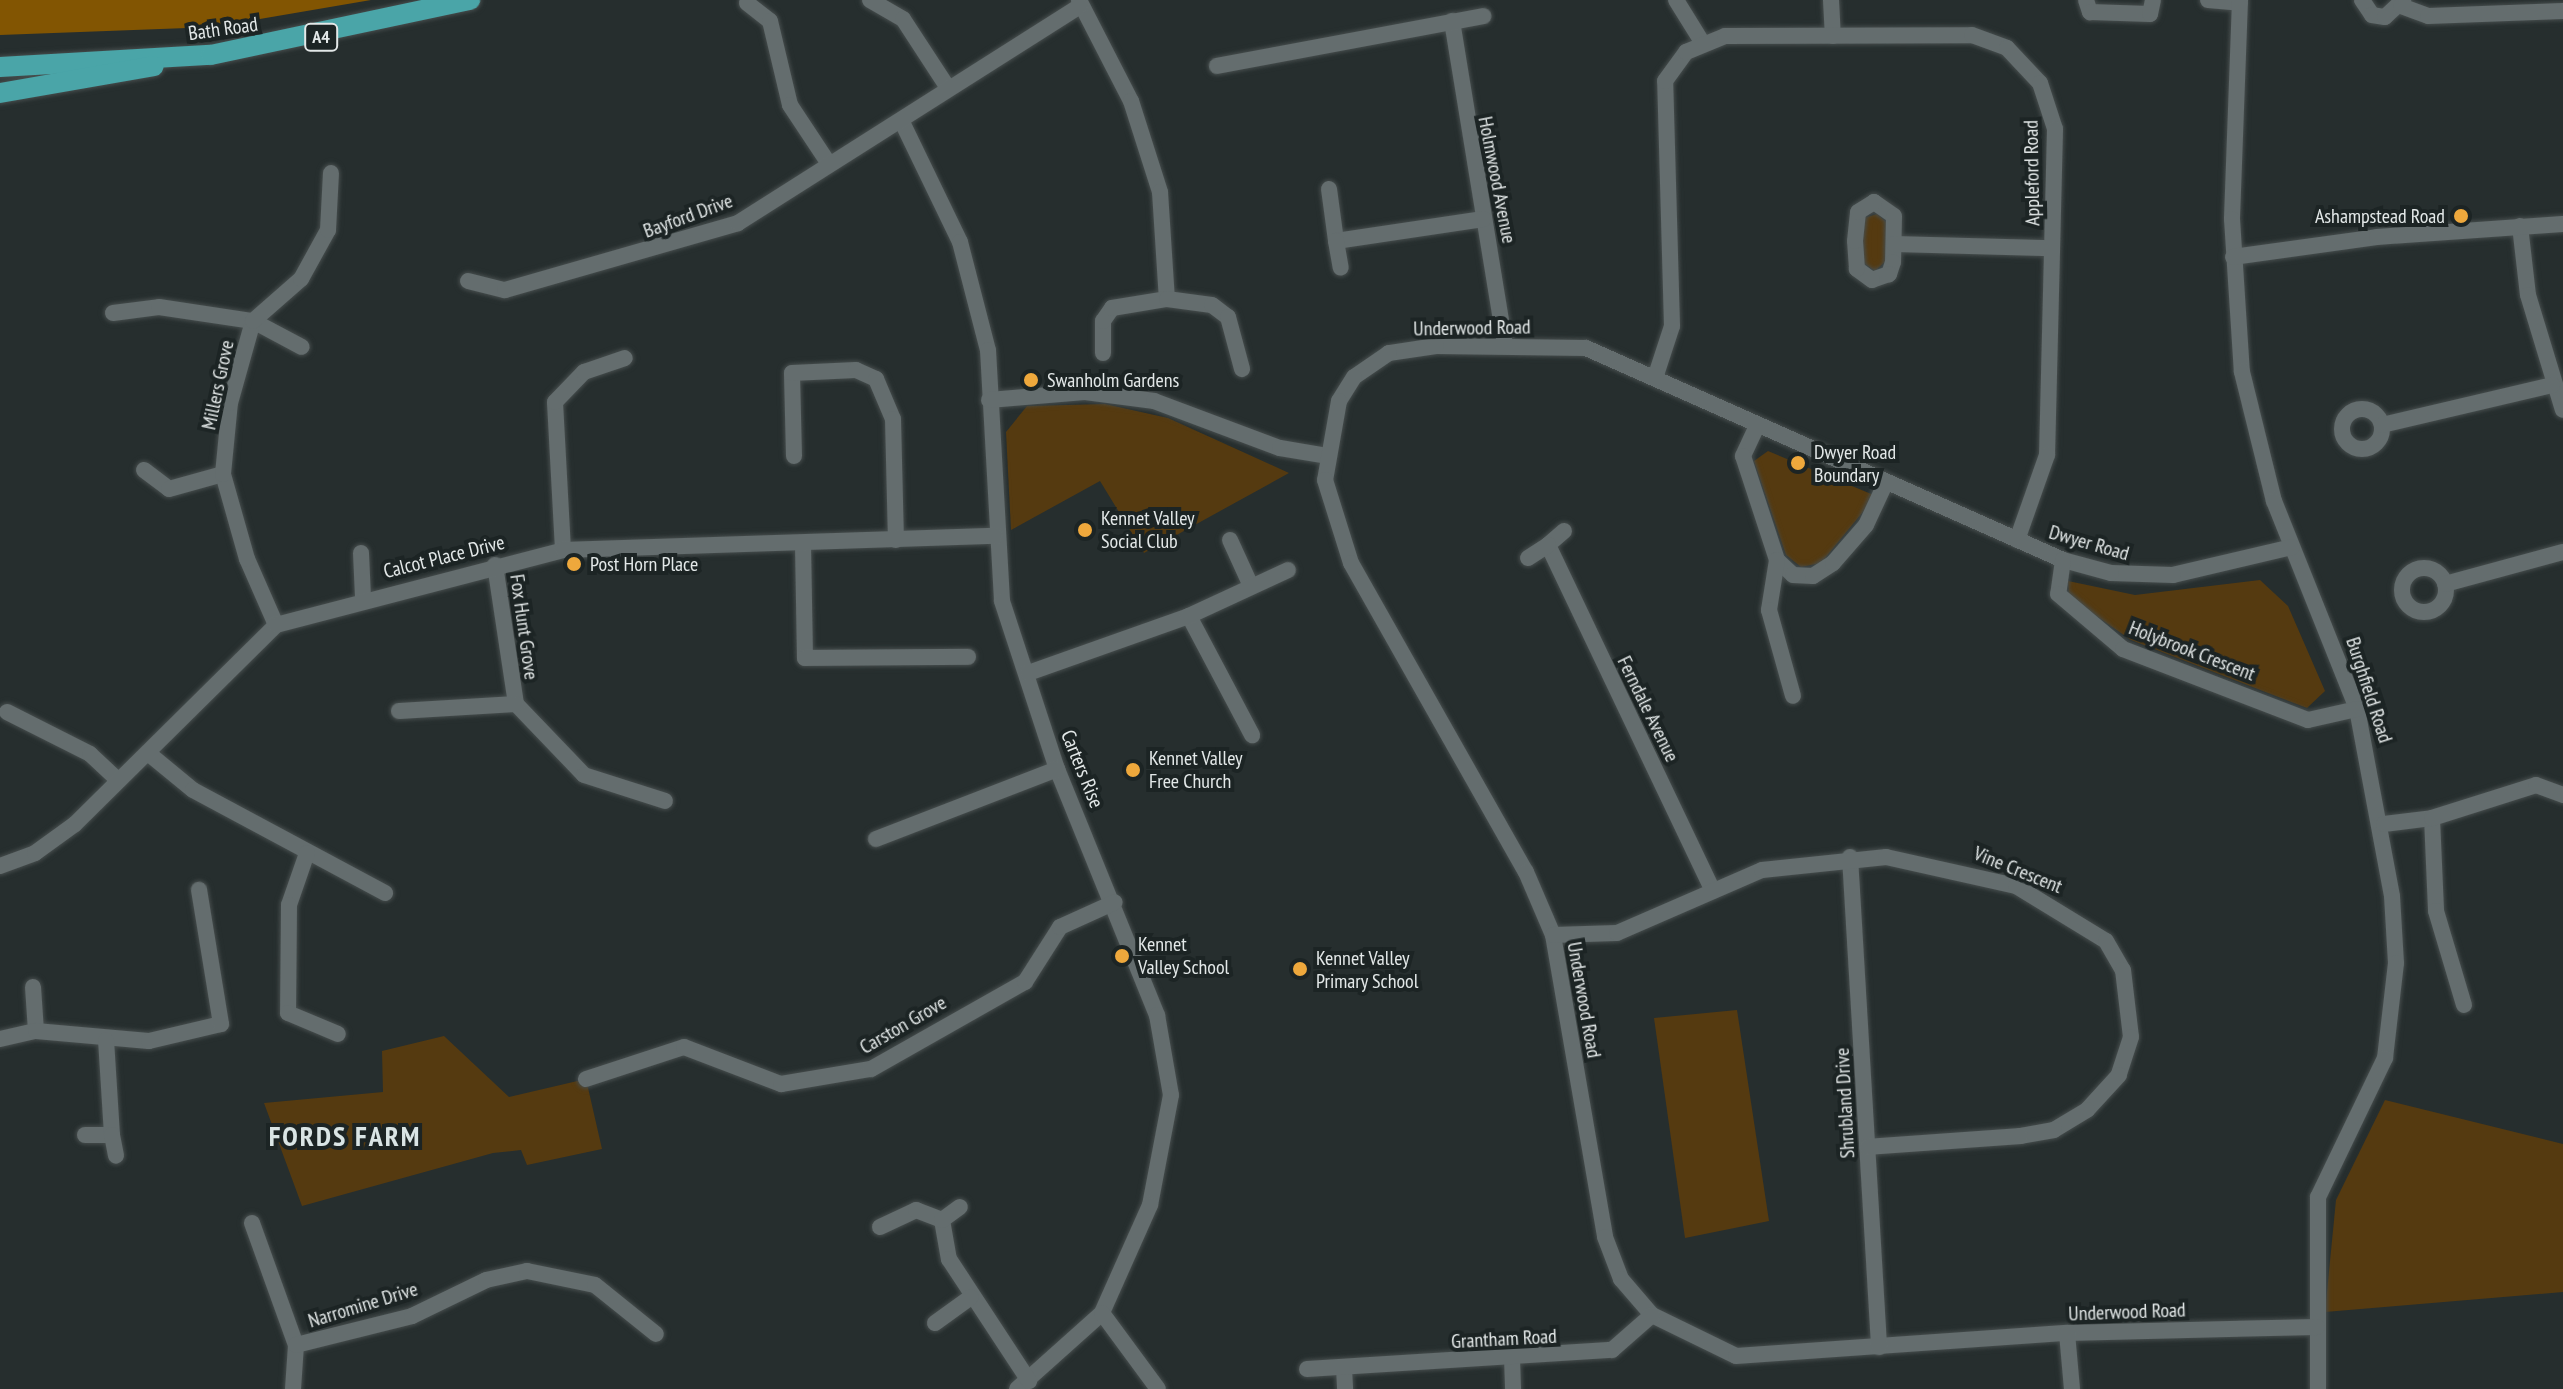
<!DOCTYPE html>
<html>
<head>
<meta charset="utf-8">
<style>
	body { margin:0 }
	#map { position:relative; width:2563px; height:1389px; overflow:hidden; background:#262e2e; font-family:"PT Sans Narrow",sans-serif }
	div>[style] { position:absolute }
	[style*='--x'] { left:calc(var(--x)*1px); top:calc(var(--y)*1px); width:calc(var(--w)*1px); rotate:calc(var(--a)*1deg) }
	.green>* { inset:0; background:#553a10 }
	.forest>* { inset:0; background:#825502 }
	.roads { filter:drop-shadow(0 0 2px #464d4d) drop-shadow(0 0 2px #464d4d) }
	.minor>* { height:16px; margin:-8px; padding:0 8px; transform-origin:8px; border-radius:8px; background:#646d6e }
	.minor>.ring { margin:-8px; padding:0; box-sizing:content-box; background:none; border:16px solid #646d6e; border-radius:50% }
	.major>* { height:20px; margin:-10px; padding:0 10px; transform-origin:10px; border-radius:10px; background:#4aa5a8 }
	.dots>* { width:22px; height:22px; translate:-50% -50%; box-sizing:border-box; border:4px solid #1c2424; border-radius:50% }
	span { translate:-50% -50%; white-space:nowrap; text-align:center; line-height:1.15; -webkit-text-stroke:8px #1c2424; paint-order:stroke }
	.shield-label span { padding:2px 6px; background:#1c2424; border:2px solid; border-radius:6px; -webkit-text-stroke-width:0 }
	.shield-label { font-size:18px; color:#e3e8e8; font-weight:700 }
	.street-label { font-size:20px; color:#e3e8e8 }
	.poi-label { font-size:20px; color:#e3e8e8 }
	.right { translate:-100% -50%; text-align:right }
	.left { translate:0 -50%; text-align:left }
	.district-label { font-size:28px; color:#dae5e5; font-weight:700; letter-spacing:2px }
</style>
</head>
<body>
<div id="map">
	<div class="green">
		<div style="clip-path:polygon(1877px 214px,1886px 222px,1888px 259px,1875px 271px,1861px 261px,1864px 218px)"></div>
		<div style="clip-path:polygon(1105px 404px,1168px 418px,1289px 473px,1144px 553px,1100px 481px,1011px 530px,1006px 432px,1027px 406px)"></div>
		<div style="clip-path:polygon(1768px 451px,1876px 496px,1821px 563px,1801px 567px,1786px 555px,1754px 461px)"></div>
		<div style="clip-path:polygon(2260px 580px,2288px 606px,2325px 691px,2307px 708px,2131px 640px,2069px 597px,2068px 581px,2135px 595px)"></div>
		<div style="clip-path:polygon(1737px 1010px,1769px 1221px,1685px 1238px,1654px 1018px)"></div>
		<div style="clip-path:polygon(444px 1036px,509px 1097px,586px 1079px,602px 1149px,527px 1165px,521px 1150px,493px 1153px,302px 1206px,264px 1103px,383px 1092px,382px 1051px)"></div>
		<div style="clip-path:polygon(2385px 1100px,2563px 1144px,2563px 1292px,2325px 1312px,2336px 1200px)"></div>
	</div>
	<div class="forest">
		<div style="clip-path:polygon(0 0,371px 0,214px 27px,0 35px)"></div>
	</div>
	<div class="roads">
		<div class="minor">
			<div style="--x:870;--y:0;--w:38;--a:30"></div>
			<div style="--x:903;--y:19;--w:79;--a:56.9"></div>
			<div style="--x:1079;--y:0;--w:114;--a:62.8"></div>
			<div style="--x:1131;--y:101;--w:96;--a:72.3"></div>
			<div style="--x:1160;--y:192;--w:107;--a:86.3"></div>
			<div style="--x:1676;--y:0;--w:49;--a:58.2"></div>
			<div style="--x:1831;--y:0;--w:36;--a:87"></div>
			<div style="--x:2086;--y:0;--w:13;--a:72"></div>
			<div style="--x:2090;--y:12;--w:60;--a:1.9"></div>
			<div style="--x:2150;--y:14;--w:14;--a:-78"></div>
			<div style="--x:2208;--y:0;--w:32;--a:5"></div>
			<div style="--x:2240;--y:0;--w:219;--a:92.1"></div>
			<div style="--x:2232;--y:219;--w:153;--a:86.3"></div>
			<div style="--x:2242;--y:372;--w:133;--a:76.1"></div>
			<div style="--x:2274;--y:501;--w:224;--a:68.2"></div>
			<div style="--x:2357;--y:709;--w:190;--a:79.4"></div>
			<div style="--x:2392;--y:896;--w:67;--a:86.6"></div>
			<div style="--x:2396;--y:963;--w:96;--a:96.6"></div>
			<div style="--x:2385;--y:1058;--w:154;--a:115.7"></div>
			<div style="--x:2318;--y:1197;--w:192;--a:90"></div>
			<div style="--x:2362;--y:0;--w:18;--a:56"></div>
			<div style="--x:2372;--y:15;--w:13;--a:9"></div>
			<div style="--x:2385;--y:17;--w:25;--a:-43"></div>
			<div style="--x:747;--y:3;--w:29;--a:38"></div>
			<div style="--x:770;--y:21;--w:86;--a:76.6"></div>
			<div style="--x:790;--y:105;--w:67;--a:56.5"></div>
			<div style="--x:2401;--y:6;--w:29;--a:20"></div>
			<div style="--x:2428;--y:16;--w:135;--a:-2.1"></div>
			<div style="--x:1452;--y:21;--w:329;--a:80.7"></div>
			<div style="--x:1217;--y:66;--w:271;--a:-10.6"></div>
			<div style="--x:902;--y:122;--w:133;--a:64.2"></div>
			<div style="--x:960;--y:242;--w:112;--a:75.5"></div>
			<div style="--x:988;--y:350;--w:251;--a:86.8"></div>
			<div style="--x:1002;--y:601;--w:177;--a:71.9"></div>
			<div style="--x:1057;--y:769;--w:266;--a:67.9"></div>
			<div style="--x:1157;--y:1015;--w:81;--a:80.1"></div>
			<div style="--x:1171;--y:1095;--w:112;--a:100.8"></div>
			<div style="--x:1150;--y:1205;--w:118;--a:114"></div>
			<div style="--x:1102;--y:1313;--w:114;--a:138.2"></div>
			<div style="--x:1329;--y:189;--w:52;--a:82.3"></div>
			<div style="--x:1336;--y:241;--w:149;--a:-8.5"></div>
			<div style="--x:1874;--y:202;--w:24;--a:35"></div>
			<div style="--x:1894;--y:216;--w:46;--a:91.2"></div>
			<div style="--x:1893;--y:262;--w:13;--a:108"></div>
			<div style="--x:1889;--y:274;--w:18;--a:161"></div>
			<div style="--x:1872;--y:280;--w:19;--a:-144"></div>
			<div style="--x:1857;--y:269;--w:28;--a:-94"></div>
			<div style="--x:1855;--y:241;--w:29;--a:-84"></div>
			<div style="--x:1858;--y:212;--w:19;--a:-32"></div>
			<div style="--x:2520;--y:226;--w:69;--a:83.4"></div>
			<div style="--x:2528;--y:295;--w:120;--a:73.1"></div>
			<div style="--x:1336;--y:241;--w:27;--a:80"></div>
			<div style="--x:1894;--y:244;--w:158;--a:1.5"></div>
			<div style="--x:2233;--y:257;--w:145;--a:-7.9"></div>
			<div style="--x:2377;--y:237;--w:186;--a:-4"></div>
			<div style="--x:468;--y:281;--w:38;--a:14"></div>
			<div style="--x:505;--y:290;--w:242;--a:-16"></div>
			<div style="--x:738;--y:223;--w:405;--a:-32.4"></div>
			<div style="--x:113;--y:313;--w:46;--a:-7.4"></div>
			<div style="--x:159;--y:307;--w:95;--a:8.5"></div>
			<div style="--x:253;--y:321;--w:55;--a:28"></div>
			<div style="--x:1103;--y:353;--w:32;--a:-90"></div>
			<div style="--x:1103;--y:321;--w:16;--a:-55"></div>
			<div style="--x:1112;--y:308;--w:56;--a:-9.3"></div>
			<div style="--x:1167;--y:299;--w:45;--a:7.6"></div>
			<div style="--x:1212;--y:305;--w:20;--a:37"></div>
			<div style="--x:1228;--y:317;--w:54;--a:74.9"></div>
			<div style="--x:1655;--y:378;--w:55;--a:-71.9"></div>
			<div style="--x:1672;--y:326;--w:245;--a:-91.6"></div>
			<div style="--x:1665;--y:81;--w:36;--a:-54"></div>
			<div style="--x:1686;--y:52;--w:42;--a:-22.3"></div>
			<div style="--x:1725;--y:36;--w:247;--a:-0.2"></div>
			<div style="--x:1972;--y:35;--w:37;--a:20"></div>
			<div style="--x:2007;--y:48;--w:48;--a:46.7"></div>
			<div style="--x:2040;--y:83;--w:48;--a:71.9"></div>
			<div style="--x:2055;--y:129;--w:326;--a:91.4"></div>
			<div style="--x:2047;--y:455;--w:90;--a:109.4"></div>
			<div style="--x:989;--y:400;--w:96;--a:-4.8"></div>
			<div style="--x:1085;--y:392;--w:70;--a:7.4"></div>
			<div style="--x:1154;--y:401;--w:134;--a:20.5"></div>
			<div style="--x:1280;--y:448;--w:49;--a:9.5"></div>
			<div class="ring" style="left:2342px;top:409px;width:24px;height:24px"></div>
			<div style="--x:2382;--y:425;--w:175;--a:-13.2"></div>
			<div style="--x:1756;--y:428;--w:31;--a:115"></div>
			<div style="--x:1743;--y:456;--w:109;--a:71.9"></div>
			<div style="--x:1777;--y:560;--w:22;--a:43"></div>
			<div style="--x:1793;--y:575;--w:20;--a:3"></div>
			<div style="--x:1813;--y:576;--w:24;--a:-33"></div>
			<div style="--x:1833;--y:563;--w:50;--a:-49"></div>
			<div style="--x:1866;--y:525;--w:45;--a:-65.1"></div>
			<div style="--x:794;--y:456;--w:83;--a:-91.4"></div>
			<div style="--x:792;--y:373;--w:64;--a:-2.7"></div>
			<div style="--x:856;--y:370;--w:22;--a:24"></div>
			<div style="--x:876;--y:379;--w:43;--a:67"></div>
			<div style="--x:893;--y:419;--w:121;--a:88.6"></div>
			<div style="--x:144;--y:470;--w:31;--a:37"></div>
			<div style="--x:169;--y:489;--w:56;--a:-15.5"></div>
			<div style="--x:1564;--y:531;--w:21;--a:139"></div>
			<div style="--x:1548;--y:545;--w:383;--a:64.5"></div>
			<div style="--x:1230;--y:540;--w:51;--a:65.5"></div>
			<div style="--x:803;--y:544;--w:114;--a:89"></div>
			<div style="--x:805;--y:658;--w:163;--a:-0.4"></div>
			<div style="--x:2292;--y:547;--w:122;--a:166.8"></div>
			<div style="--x:2173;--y:575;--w:62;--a:-178.2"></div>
			<div style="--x:2111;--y:573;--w:50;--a:-164.8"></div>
			<div style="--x:2063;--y:560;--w:522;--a:-156.04"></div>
			<div style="--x:1586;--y:348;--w:150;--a:-179.2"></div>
			<div style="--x:1436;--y:346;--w:48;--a:171.5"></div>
			<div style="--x:1389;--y:353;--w:42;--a:145.6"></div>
			<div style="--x:1354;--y:377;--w:28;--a:122"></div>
			<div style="--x:1339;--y:401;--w:80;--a:100"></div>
			<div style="--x:1325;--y:480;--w:87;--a:72.6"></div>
			<div style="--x:1351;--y:563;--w:355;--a:60.5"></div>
			<div style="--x:1526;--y:872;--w:69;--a:66.8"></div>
			<div style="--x:1553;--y:935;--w:306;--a:80.2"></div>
			<div style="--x:1605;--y:1237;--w:45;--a:69.1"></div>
			<div style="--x:1621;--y:1279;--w:48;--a:49.3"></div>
			<div style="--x:1652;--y:1315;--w:93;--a:26"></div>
			<div style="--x:1736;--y:1356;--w:332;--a:-4"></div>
			<div style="--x:2067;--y:1333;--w:250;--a:-1.4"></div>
			<div style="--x:563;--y:550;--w:148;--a:-93.1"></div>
			<div style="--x:555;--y:402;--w:42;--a:-46"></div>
			<div style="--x:584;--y:372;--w:43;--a:-18.9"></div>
			<div style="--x:361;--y:553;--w:44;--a:87.4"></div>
			<div style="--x:1528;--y:558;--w:24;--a:-33"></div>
			<div style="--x:1777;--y:560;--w:51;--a:99.1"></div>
			<div style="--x:1769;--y:610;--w:89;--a:74.4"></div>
			<div style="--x:2063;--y:560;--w:34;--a:98"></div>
			<div style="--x:2058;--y:594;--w:85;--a:40.2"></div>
			<div style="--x:2123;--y:649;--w:198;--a:21"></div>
			<div style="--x:2308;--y:720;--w:50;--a:-12.7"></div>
			<div style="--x:495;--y:565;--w:141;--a:81.4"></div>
			<div style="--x:516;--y:704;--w:98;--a:46.2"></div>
			<div style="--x:584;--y:775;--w:85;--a:17.8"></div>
			<div class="ring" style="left:2402px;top:568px;width:28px;height:28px"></div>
			<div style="--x:2445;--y:584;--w:122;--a:-15.2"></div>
			<div style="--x:1189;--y:616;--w:135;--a:62.1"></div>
			<div style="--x:276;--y:625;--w:72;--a:-113.7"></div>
			<div style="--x:247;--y:559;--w:88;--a:-105.8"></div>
			<div style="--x:223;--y:474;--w:71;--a:-84.4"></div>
			<div style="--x:230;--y:403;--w:85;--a:-74.3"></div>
			<div style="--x:253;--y:321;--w:64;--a:-41.2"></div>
			<div style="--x:301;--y:279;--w:56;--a:-61.1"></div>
			<div style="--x:328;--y:230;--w:57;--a:-87"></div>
			<div style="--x:1028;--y:673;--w:171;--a:-19.5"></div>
			<div style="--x:1189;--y:616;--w:109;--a:-24.9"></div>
			<div style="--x:399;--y:711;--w:117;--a:-3.4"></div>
			<div style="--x:7;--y:712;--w:93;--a:26.8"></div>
			<div style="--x:90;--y:754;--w:37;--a:43"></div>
			<div style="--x:148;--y:753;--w:58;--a:39.4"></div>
			<div style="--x:193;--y:790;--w:218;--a:28.2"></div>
			<div style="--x:2432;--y:818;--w:93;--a:87.5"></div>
			<div style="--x:2436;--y:911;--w:98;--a:73.4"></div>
			<div style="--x:2384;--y:824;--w:48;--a:-7.1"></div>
			<div style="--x:2432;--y:818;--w:109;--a:-17.6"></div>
			<div style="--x:2536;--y:785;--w:29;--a:20"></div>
			<div style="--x:876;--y:839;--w:194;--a:-21.1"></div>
			<div style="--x:307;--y:853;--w:55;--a:109.1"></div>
			<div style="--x:289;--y:905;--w:108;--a:90.5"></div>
			<div style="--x:288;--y:1013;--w:54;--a:22.8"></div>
			<div style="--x:1850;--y:857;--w:491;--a:86.6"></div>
			<div style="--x:0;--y:866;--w:37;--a:-20"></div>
			<div style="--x:35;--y:853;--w:49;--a:-35.9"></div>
			<div style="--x:75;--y:824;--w:283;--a:-44.7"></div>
			<div style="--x:276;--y:625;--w:297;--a:-14.6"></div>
			<div style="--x:563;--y:550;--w:432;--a:-1.9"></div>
			<div style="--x:1553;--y:935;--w:64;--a:-1.8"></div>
			<div style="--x:1617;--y:933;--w:158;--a:-23.5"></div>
			<div style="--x:1762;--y:870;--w:125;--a:-6"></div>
			<div style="--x:1886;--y:857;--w:133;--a:12.6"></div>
			<div style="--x:2016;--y:886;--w:105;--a:31.4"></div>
			<div style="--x:2106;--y:941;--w:34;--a:60"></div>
			<div style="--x:2123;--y:970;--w:67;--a:83.2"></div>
			<div style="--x:2131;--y:1037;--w:40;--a:108"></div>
			<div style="--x:2119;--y:1075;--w:47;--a:132.4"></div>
			<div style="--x:2087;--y:1110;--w:39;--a:149"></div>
			<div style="--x:2054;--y:1130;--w:35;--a:170"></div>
			<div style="--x:2020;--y:1136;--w:153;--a:175.9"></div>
			<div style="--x:33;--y:987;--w:44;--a:86.1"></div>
			<div style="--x:0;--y:1039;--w:37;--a:-13"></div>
			<div style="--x:36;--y:1031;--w:113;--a:5.1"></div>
			<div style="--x:149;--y:1041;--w:74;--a:-13.3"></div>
			<div style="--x:221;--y:1024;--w:136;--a:-99.3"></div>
			<div style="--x:586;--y:1079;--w:103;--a:-18.1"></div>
			<div style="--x:684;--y:1047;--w:104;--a:20.9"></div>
			<div style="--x:781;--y:1084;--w:91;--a:-9.5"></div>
			<div style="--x:871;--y:1069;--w:177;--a:-29.5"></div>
			<div style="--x:1025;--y:982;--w:65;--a:-57.5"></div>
			<div style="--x:1060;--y:927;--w:60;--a:-24.4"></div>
			<div style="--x:85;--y:1135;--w:27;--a:0"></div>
			<div style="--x:112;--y:1135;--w:95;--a:-93.6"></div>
			<div style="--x:112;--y:1135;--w:21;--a:79"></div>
			<div style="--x:942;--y:1220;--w:40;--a:80"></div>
			<div style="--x:949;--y:1259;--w:146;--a:56.7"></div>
			<div style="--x:252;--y:1223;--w:130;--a:70.2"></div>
			<div style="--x:296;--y:1345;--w:44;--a:93.9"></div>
			<div style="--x:880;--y:1227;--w:40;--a:-25"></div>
			<div style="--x:916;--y:1210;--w:28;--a:21"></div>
			<div style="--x:942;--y:1220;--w:22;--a:-36"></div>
			<div style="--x:1102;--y:1313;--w:94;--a:53.6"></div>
			<div style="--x:935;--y:1323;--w:44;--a:-35.8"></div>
			<div style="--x:2067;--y:1333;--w:56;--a:84.9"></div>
			<div style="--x:296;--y:1345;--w:120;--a:-14"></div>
			<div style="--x:412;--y:1316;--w:82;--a:-25.9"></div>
			<div style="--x:486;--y:1280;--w:42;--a:-12.4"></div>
			<div style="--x:527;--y:1271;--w:69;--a:11.6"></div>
			<div style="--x:595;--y:1285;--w:78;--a:38.8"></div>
			<div style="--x:1512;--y:1358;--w:31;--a:88"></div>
			<div style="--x:1344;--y:1368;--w:21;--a:87"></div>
			<div style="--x:1307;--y:1369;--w:306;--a:-3.6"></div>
			<div style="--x:1612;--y:1350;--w:53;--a:-41.2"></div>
		</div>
		<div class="major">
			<div style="--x:0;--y:67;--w:211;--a:-3.3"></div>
			<div style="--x:211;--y:55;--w:265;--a:-12"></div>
			<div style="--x:0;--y:93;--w:156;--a:-9.9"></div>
		</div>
	</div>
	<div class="dots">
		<div style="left:2461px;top:216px;background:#eea83c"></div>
		<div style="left:1031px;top:380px;background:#eea83c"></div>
		<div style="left:1798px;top:463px;background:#eea83c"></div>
		<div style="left:1085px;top:530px;background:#eea83c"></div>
		<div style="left:574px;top:564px;background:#eea83c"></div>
		<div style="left:1133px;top:770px;background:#eea83c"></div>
		<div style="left:1122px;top:956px;background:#eea83c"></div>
		<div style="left:1300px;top:969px;background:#eea83c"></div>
	</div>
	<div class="shield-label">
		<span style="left:321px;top:37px">A4</span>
	</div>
	<div class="street-label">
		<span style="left:223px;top:29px;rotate:-8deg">Bath Road</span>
		<span style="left:2032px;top:173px;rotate:-91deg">Appleford Road</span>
		<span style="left:1497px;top:180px;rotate:79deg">Holmwood Avenue</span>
		<span style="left:688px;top:216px;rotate:-20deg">Bayford Drive</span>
		<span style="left:1472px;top:328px;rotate:-1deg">Underwood Road</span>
		<span style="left:218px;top:385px;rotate:-78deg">Millers Grove</span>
		<span style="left:2089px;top:543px;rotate:16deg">Dwyer Road</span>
		<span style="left:444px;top:557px;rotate:-14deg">Calcot Place Drive</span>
		<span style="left:524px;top:627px;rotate:82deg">Fox Hunt Grove</span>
		<span style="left:2192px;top:651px;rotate:21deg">Holybrook Crescent</span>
		<span style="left:2369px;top:690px;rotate:72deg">Burghfield Road</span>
		<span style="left:1648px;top:709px;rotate:64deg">Ferndale Avenue</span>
		<span style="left:1082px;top:769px;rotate:68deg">Carters Rise</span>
		<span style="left:2018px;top:870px;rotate:22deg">Vine Crescent</span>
		<span style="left:1584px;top:1000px;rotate:80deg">Underwood Road</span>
		<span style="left:903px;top:1025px;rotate:-30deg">Carston Grove</span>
		<span style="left:1845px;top:1103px;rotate:-93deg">Shrubland Drive</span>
		<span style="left:363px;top:1305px;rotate:-17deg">Narromine Drive</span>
		<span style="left:2127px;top:1312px;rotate:-2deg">Underwood Road</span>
		<span style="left:1504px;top:1339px;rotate:-3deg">Grantham Road</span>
	</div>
	<div class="poi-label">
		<span class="right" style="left:2445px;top:216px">Ashampstead Road</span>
		<span class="left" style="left:1047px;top:380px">Swanholm Gardens</span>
		<span class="left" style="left:1814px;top:464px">Dwyer Road<br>Boundary</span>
		<span class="left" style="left:1101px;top:530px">Kennet Valley<br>Social Club</span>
		<span class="left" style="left:590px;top:564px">Post Horn Place</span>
		<span class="left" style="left:1149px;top:770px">Kennet Valley<br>Free Church</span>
		<span class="left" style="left:1138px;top:956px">Kennet<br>Valley School</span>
		<span class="left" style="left:1316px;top:970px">Kennet Valley<br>Primary School</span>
	</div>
	<div class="district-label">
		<span style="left:345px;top:1136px">FORDS FARM</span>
	</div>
</div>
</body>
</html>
